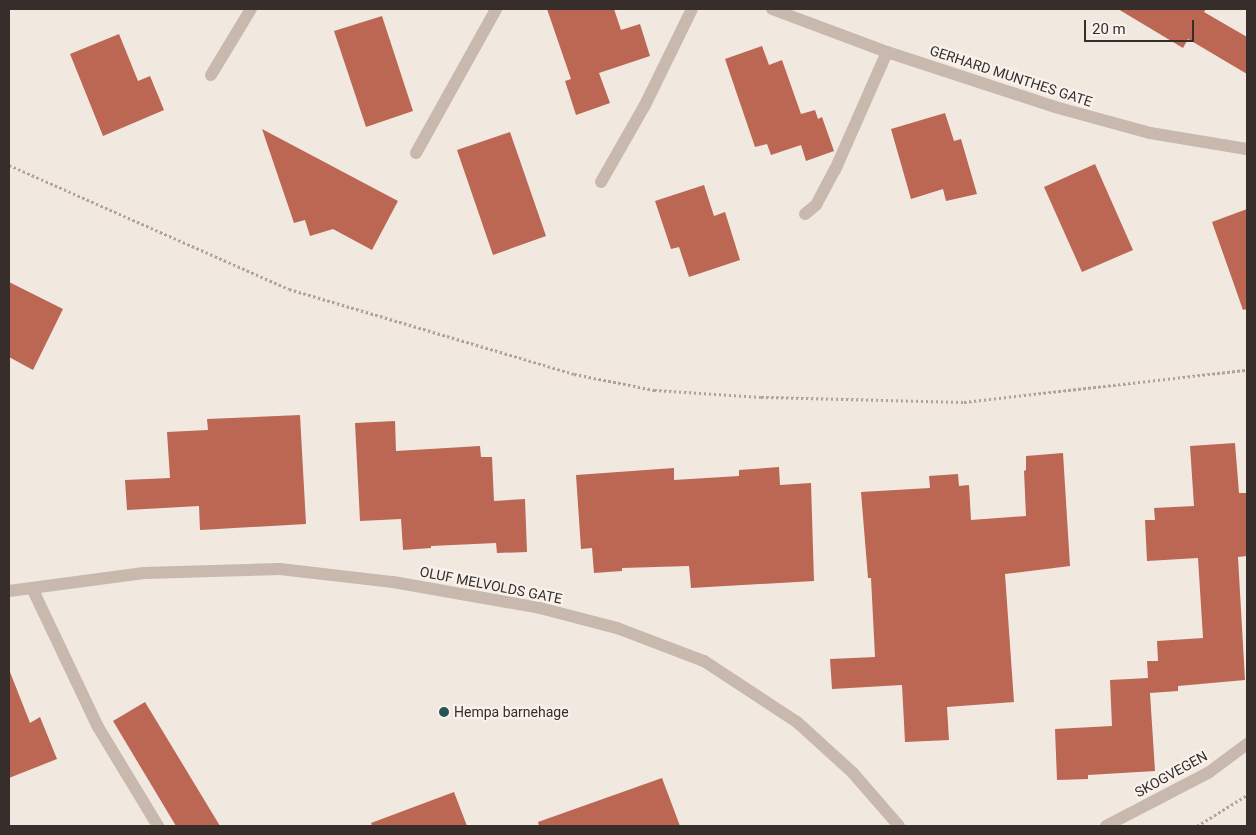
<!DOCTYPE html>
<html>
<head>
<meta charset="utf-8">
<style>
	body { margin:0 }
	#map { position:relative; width:1256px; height:835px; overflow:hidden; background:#f1e8e0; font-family:Roboto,sans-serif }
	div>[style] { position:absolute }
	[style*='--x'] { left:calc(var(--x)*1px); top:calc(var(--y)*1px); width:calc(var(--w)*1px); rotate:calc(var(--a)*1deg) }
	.building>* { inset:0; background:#bb6754 }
	.path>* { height:3px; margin-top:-1.5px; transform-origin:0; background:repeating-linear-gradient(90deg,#b4a297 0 2.5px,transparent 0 5px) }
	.lane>* { height:12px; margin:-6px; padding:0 6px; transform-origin:6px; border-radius:6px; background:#c8b8ad }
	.street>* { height:12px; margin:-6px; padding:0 6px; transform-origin:6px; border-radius:6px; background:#c8b8ad }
	.dots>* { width:14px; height:14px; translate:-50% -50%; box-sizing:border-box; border:2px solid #f9f2ec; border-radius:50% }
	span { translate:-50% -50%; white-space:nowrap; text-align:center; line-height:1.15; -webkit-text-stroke:4.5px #f9f2ec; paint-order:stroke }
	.street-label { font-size:14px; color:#372e2b }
	.poi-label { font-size:14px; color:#372e2b }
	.left { translate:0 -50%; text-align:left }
	.frame { position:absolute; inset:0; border:10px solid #372e2b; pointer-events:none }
	.scale { position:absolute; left:1084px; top:20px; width:110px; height:22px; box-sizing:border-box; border:2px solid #372e2b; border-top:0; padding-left:6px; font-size:15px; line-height:18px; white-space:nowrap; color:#372e2b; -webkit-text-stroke:4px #f9f2ec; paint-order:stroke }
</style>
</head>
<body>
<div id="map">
	<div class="building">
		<div style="clip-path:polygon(547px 9px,614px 9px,621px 30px,640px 24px,650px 56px,599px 73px,610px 103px,576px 115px,565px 81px,571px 79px)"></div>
		<div style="clip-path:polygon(1118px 9px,1206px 9px,1204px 12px,1247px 37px,1247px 74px,1188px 39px,1183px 48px)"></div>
		<div style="clip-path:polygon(382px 16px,413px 111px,366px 127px,334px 31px)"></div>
		<div style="clip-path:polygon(119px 34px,138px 81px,150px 76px,164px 110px,103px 136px,70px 54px)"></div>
		<div style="clip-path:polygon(762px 46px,769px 65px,782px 60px,801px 114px,815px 110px,818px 119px,822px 117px,834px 151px,806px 161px,801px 145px,771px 155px,767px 144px,755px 147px,725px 59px)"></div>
		<div style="clip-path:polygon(945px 113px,954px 141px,961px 139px,977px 194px,946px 201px,943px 189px,911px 199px,891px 129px)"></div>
		<div style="clip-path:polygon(262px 129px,398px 201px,372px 250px,333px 229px,310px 236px,305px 220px,294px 223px)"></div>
		<div style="clip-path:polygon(510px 132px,546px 236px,493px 255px,457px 150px)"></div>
		<div style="clip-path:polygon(1095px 164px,1133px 250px,1082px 272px,1044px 187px)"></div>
		<div style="clip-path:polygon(704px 185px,714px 216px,725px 212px,740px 260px,689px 277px,679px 247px,671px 249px,655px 201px)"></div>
		<div style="clip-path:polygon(1247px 209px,1247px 309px,1243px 310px,1212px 222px)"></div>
		<div style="clip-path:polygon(9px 282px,63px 309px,33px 370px,9px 357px)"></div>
		<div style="clip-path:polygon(300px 415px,306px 524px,200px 530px,199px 506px,127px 510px,125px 480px,170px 478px,167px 432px,208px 430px,207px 419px)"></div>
		<div style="clip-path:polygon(395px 421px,396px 451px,480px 446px,481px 457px,492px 457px,494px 501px,525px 499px,527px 552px,497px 553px,496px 543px,431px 546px,431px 548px,403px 550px,401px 519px,360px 521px,355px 423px)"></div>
		<div style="clip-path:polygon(1235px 443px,1239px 493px,1247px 493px,1247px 556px,1238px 557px,1245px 680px,1178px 686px,1178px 691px,1150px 693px,1155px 771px,1088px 775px,1088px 779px,1057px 780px,1055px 729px,1112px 726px,1110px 680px,1148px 678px,1147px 661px,1158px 661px,1157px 641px,1203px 638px,1198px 558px,1147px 561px,1145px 520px,1155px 520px,1154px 508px,1194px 506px,1190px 446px)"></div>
		<div style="clip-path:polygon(1063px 453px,1070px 566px,1005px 574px,1014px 702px,947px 707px,949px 740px,905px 742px,902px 685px,832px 689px,830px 659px,875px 657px,871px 578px,868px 578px,861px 492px,930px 488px,929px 476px,958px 474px,959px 486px,969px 485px,971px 520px,1026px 516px,1024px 471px,1026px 470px,1026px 456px)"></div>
		<div style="clip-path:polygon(779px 467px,780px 485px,811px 483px,814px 581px,691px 588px,689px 566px,622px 568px,622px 571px,594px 573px,592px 548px,581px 549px,576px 475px,674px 468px,674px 480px,739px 476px,739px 470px)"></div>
		<div style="clip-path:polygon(10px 672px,30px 723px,40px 717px,57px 759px,9px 778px)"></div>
		<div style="clip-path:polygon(145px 702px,220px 826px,176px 826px,113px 721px)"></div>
		<div style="clip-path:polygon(662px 778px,680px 826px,539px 826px,538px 822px)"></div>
		<div style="clip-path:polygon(454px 792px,467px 826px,372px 826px,371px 823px)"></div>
	</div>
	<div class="path">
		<div style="--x:9;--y:165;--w:306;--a:23.9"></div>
		<div style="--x:289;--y:289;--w:297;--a:16.6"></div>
		<div style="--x:574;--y:374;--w:82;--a:11.3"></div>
		<div style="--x:654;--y:390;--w:107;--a:3.7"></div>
		<div style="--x:761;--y:397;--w:203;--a:1.4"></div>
		<div style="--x:964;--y:402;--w:285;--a:-6.5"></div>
		<div style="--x:1197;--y:826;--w:59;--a:-31.8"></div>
	</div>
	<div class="lane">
		<div style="--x:211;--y:75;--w:77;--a:-58.8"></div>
		<div style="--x:416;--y:153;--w:165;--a:-60.9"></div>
		<div style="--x:601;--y:182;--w:89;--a:-60.3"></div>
		<div style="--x:645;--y:105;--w:107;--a:-63.9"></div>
		<div style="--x:805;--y:214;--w:14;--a:-39"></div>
		<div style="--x:816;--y:205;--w:40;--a:-62"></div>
		<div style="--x:835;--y:170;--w:129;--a:-66.2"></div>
		<div style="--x:32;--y:588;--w:154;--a:64.6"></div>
		<div style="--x:98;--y:727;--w:116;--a:58.8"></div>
	</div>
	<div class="street">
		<div style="--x:772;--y:9;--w:123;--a:20.5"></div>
		<div style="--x:887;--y:52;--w:177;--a:18.1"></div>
		<div style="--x:1055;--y:107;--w:98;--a:15.3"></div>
		<div style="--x:1150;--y:133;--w:98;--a:9.4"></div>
		<div style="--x:9;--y:591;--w:136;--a:-7.6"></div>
		<div style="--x:144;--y:573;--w:136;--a:-1.7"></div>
		<div style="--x:280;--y:569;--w:114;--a:6.6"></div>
		<div style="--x:393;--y:582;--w:149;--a:10"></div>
		<div style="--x:540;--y:608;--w:80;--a:14.6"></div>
		<div style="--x:617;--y:628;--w:93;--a:20.8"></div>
		<div style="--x:704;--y:661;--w:111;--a:33.3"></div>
		<div style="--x:797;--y:722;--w:76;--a:42.3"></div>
		<div style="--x:853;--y:773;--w:70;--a:49"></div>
		<div style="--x:1106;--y:826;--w:115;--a:-27.5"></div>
		<div style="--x:1208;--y:773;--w:49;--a:-36.6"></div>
	</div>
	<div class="dots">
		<div style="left:444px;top:712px;background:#245555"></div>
	</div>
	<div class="street-label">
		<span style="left:1011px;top:76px;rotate:18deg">GERHARD MUNTHES GATE</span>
		<span style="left:491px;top:585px;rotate:11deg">OLUF MELVOLDS GATE</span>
		<span style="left:1171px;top:774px;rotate:-29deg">SKOGVEGEN</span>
	</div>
	<div class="poi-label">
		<span class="left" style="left:454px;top:712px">Hempa barnehage</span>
	</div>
	<div class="frame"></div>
	<div class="scale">20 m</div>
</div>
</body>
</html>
